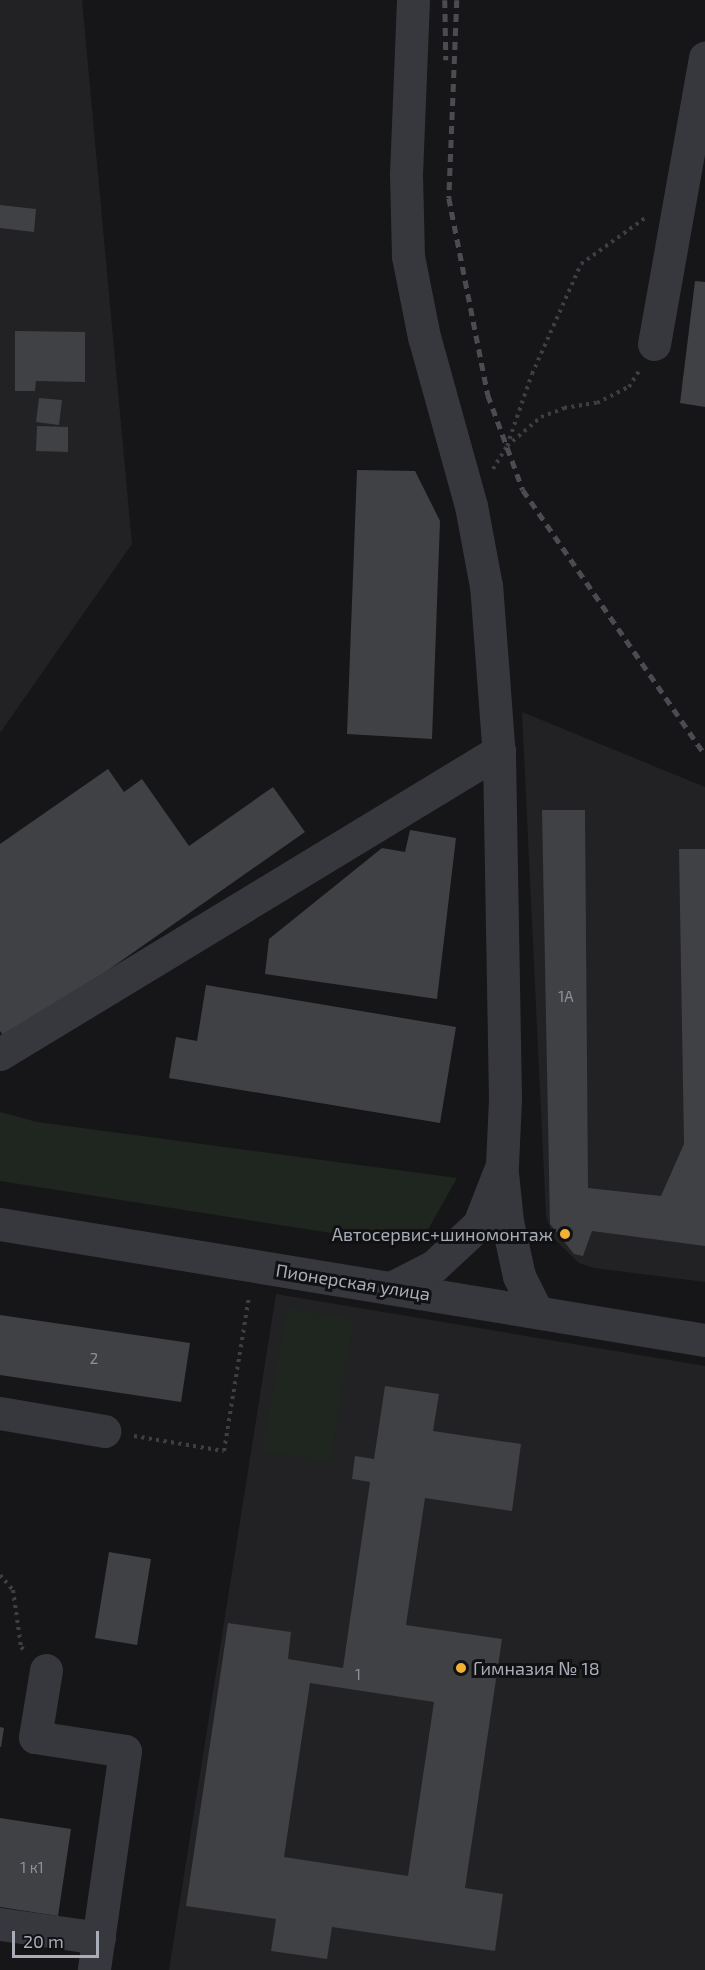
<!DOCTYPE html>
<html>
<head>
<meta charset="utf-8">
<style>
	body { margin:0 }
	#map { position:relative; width:705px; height:1970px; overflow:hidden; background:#161618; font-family:"Exo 2",sans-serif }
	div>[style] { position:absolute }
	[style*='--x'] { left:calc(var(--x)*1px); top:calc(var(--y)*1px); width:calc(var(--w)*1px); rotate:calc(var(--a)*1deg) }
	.built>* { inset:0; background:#222225 }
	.green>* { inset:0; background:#1e261f }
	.building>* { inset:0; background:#404145 }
	.path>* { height:4px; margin-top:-2px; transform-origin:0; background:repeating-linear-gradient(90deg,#3d3f44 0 3px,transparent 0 7.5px) }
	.minor>* { height:33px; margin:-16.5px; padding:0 16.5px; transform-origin:16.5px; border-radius:16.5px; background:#37383d }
	.rail>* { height:4.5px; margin-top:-2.25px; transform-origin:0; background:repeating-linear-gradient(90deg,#4a4c52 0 8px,transparent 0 14px) }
	.dots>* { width:16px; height:16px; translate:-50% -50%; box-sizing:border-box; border:3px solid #111113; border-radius:50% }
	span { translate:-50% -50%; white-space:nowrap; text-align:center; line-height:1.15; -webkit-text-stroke:6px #111113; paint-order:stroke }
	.number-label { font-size:15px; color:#8e929b }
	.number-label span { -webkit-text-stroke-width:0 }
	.poi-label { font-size:18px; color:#a8adb8 }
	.right { translate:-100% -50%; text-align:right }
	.left { translate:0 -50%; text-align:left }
	.street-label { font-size:18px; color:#a8adb8 }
	.scale { position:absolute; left:12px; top:1931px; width:87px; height:27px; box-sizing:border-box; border:3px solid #a8adb8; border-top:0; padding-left:8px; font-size:18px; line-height:21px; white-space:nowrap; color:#a8adb8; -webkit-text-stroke:4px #111113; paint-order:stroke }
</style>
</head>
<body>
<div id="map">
	<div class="built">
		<div style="clip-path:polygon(0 0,82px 0,132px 544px,0 733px)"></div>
		<div style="clip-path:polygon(522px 712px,705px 787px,705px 1282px,594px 1268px,579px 1263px,554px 1239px,546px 1216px)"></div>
		<div style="clip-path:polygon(276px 1294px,705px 1366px,705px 1970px,169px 1970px)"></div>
	</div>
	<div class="green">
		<div style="clip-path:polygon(0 1112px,37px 1122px,457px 1178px,421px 1242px,382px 1241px,0 1181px)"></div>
		<div style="clip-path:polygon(287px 1308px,354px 1319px,330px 1462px,262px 1451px)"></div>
	</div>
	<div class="building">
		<div style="clip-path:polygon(0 205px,36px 209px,34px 232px,0 228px)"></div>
		<div style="clip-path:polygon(695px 281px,705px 282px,705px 407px,680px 403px)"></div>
		<div style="clip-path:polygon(15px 331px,85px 332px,85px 382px,36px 381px,35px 391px,15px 391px)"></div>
		<div style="clip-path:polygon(39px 398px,62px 400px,59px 425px,36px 422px)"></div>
		<div style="clip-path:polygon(37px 426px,68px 427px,68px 452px,36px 451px)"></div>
		<div style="clip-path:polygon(357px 470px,415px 471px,440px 521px,432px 739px,347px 734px)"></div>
		<div style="clip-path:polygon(108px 769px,124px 792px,142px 779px,189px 846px,273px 787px,305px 832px,7px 1041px,0 1031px,0 844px)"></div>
		<div style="clip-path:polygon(542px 810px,585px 810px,588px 1188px,661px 1196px,684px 1144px,679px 849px,705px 849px,705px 1246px,592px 1231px,583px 1256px,574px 1254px,550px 1224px)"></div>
		<div style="clip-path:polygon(410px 830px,456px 838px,437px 999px,265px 974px,269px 939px,382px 848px,405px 852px)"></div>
		<div style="clip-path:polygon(206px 985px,456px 1027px,440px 1123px,169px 1078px,176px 1037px,197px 1041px)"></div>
		<div style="clip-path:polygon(0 1315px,190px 1343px,181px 1402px,0 1375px)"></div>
		<div style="clip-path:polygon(evenodd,385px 1386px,439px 1394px,433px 1431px,521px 1444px,512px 1511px,425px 1498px,406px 1625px,502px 1639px,465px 1888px,503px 1894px,495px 1951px,332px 1927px,327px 1959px,271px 1951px,276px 1919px,186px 1906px,228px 1623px,291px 1632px,288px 1659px,343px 1668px,370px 1482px,352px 1479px,355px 1456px,374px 1459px,385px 1386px,310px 1683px,434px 1702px,408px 1876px,284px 1857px,310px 1683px)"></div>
		<div style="clip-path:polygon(109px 1552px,151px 1559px,137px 1645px,95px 1638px)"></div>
		<div style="clip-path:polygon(0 1727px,4px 1728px,1px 1747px,0 1747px)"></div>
		<div style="clip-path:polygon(0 1818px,71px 1829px,58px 1916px,0 1907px)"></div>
	</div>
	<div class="path">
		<div style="--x:507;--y:446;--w:76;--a:-70.9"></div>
		<div style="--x:532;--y:374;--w:120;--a:-66"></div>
		<div style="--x:581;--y:264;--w:79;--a:-35.7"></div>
		<div style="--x:493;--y:469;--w:27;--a:-59"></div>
		<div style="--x:507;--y:446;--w:45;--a:-40.5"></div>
		<div style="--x:541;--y:417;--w:25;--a:-21"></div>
		<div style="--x:564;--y:408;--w:33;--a:-9"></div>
		<div style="--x:597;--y:403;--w:36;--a:-27"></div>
		<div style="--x:629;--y:387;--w:19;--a:-58"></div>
		<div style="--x:134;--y:1436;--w:91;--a:9.5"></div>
		<div style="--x:224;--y:1451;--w:156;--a:-80.8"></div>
		<div style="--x:0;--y:1575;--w:20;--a:49"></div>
		<div style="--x:13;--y:1590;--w:58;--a:82"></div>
		<div style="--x:21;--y:1647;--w:6;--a:45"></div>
	</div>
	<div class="minor">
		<div style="--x:654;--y:344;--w:291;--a:-79.9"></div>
		<div style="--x:0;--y:1054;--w:584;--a:-31.27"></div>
		<div style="--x:502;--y:1173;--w:48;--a:84.1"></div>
		<div style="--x:507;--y:1221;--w:56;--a:77.7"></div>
		<div style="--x:519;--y:1276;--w:40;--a:63.4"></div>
		<div style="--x:0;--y:1224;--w:714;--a:9.34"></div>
		<div style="--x:391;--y:1288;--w:48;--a:-27.1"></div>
		<div style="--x:434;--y:1266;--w:62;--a:-43"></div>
		<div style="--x:479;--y:1224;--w:63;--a:-68.7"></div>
		<div style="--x:502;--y:1165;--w:66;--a:-87.4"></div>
		<div style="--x:505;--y:1099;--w:342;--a:-91"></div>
		<div style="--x:499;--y:757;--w:171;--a:-94.3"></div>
		<div style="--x:486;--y:586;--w:81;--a:-100.6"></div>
		<div style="--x:471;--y:506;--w:175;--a:-105.5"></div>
		<div style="--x:424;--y:337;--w:83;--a:-101.2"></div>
		<div style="--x:408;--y:256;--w:82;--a:-91.4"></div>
		<div style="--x:406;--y:174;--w:174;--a:-87.7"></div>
		<div style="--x:0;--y:1413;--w:106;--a:9.8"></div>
		<div style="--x:46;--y:1670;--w:68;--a:99.3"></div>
		<div style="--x:35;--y:1737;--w:91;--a:8.8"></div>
		<div style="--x:125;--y:1751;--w:221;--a:98.1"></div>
		<div style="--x:0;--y:1924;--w:100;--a:8"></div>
	</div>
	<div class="rail">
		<div style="--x:445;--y:0;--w:60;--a:89"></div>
		<div style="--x:457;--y:0;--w:198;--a:92.3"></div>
		<div style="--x:449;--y:198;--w:201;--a:78.8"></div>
		<div style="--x:488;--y:395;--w:101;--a:69.8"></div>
		<div style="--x:523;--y:490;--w:321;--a:55.5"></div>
	</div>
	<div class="dots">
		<div style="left:565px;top:1234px;background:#f2b134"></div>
		<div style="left:461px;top:1668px;background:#f2b134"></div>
	</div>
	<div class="number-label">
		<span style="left:566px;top:997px">1А</span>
		<span style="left:94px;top:1359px">2</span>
		<span style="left:358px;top:1675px">1</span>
		<span style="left:32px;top:1868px">1 к1</span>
	</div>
	<div class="poi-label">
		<span class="right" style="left:553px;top:1234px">Автосервис+шиномонтаж</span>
		<span class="left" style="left:473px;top:1668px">Гимназия № 18</span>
	</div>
	<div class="street-label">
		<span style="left:353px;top:1282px;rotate:9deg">Пионерская улица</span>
	</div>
	<div class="scale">20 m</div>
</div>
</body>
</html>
